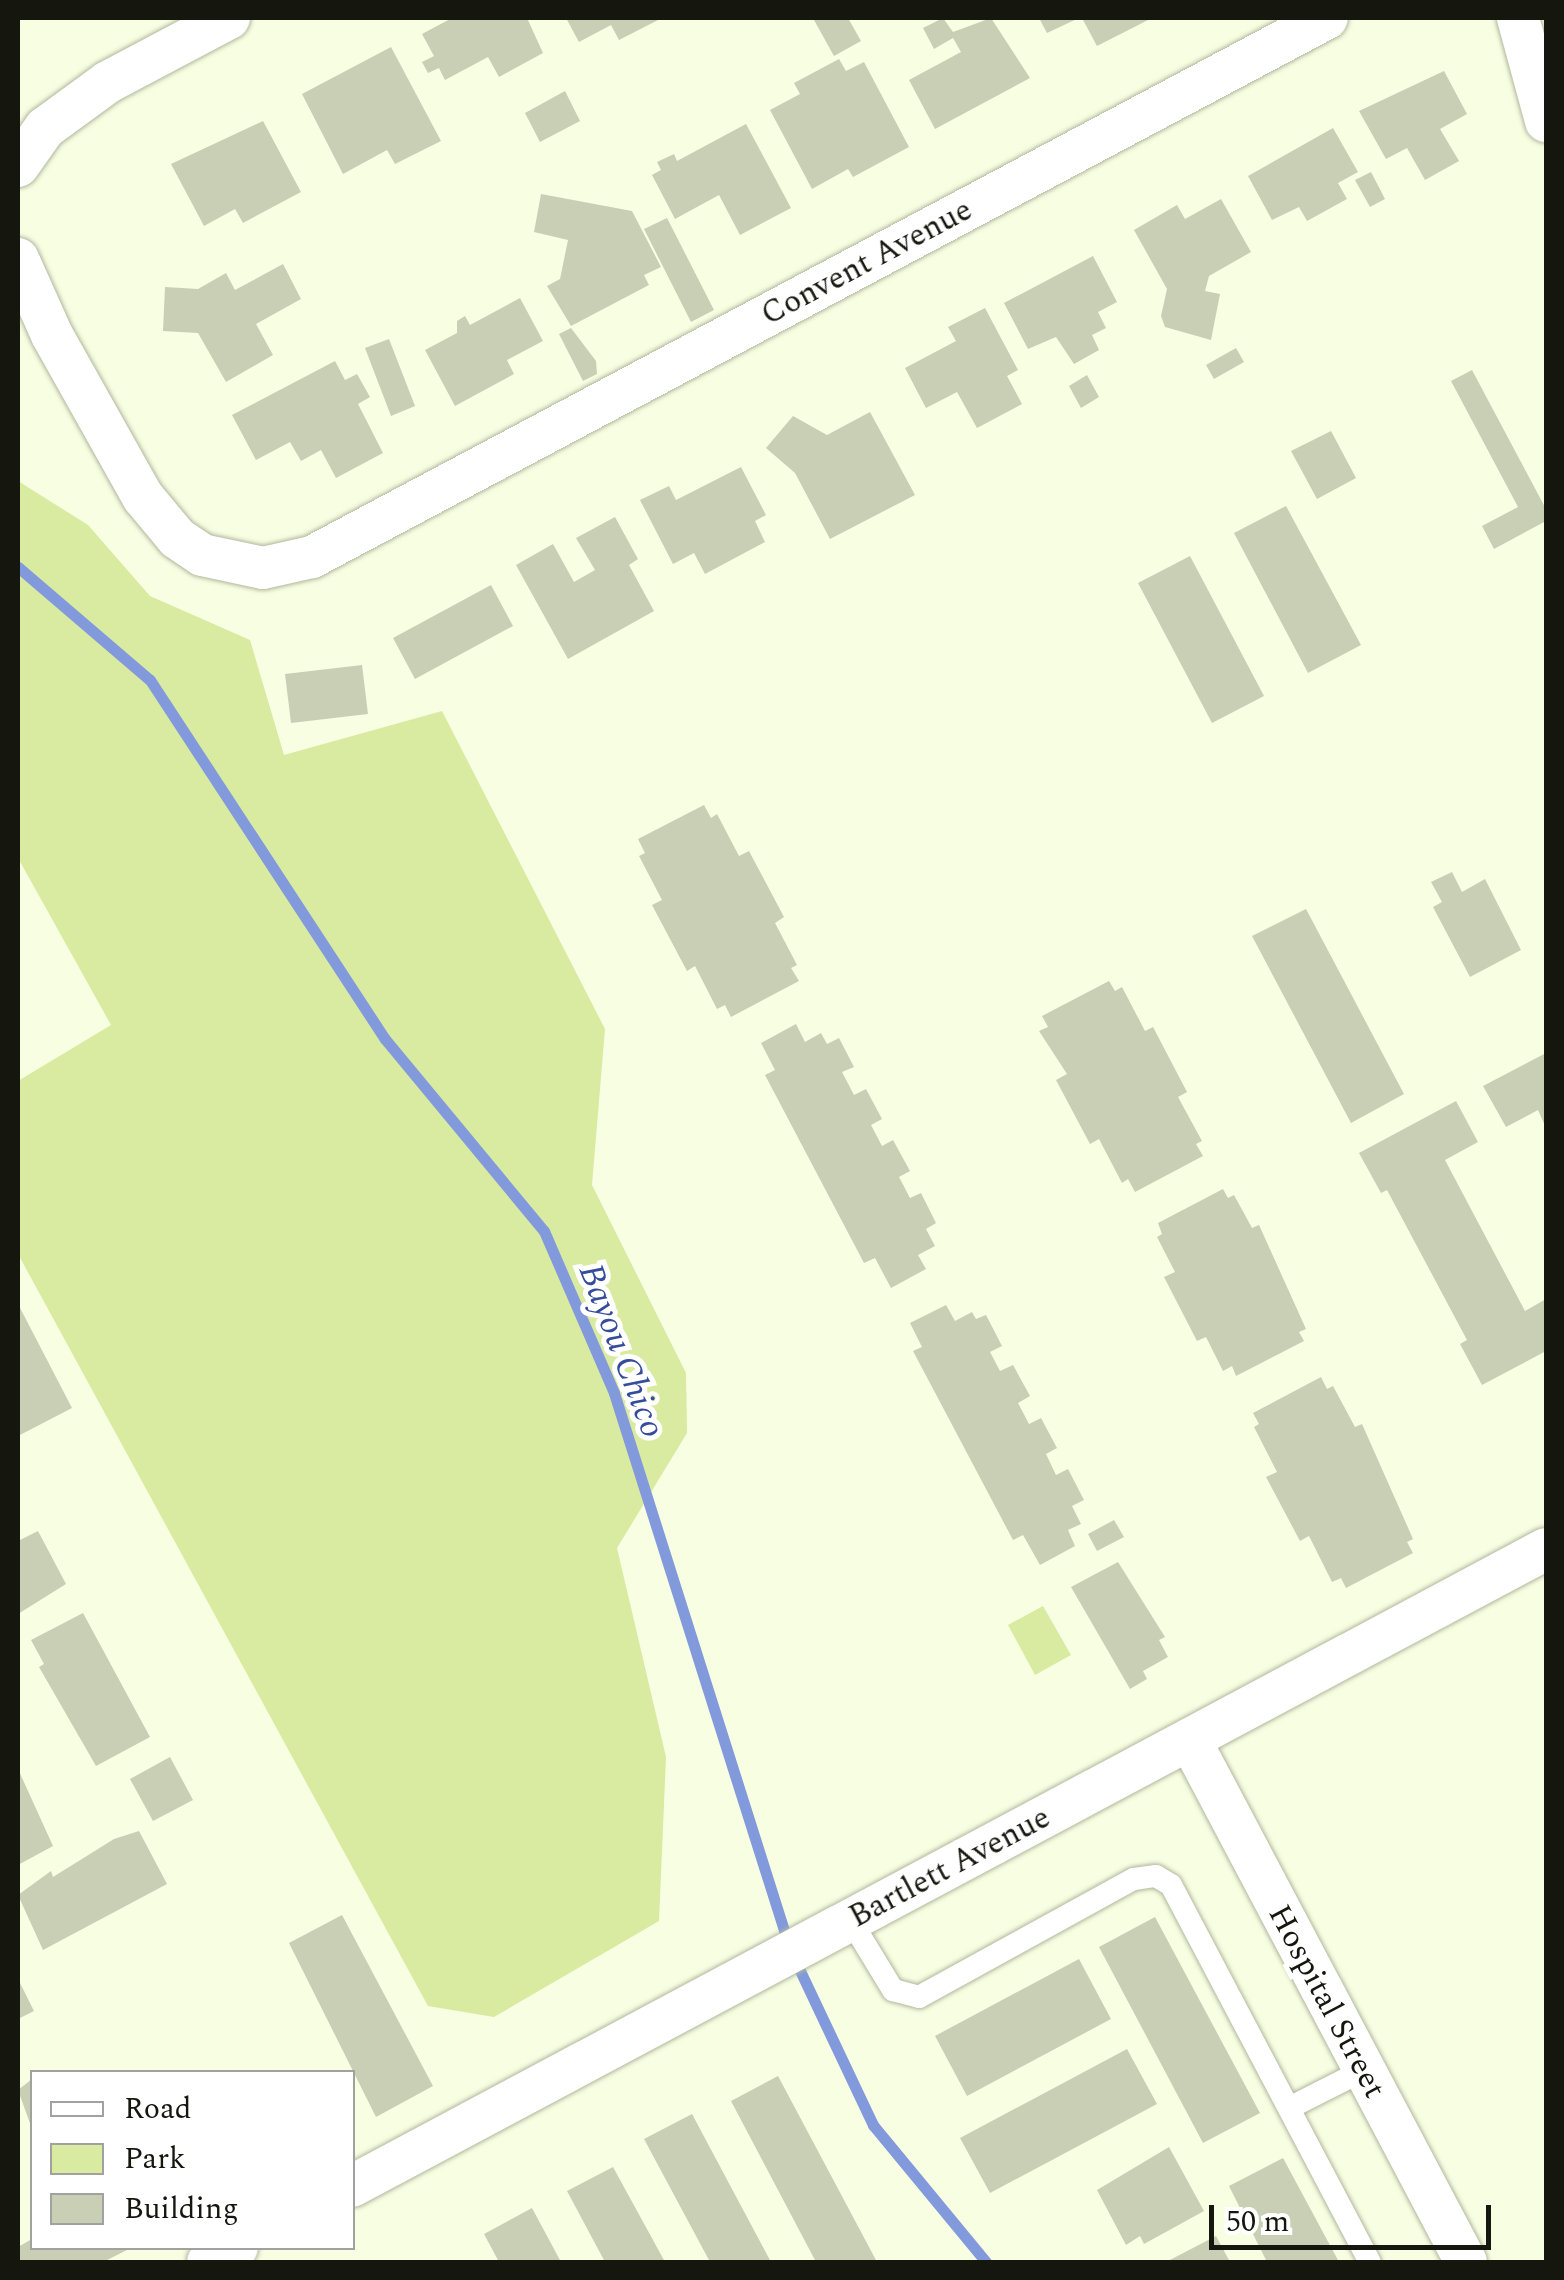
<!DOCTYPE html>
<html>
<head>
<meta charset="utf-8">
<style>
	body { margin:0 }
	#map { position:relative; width:1564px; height:2280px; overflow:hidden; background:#f7fee2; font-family:Spectral,serif }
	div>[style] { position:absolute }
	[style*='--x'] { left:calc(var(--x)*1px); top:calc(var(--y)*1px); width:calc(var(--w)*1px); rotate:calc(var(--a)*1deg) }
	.green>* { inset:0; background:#d9eaa1 }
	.stream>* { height:11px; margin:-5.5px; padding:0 5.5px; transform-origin:5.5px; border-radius:5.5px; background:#829adc }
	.building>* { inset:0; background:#c8cfb4 }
	.roads { filter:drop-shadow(0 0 2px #b1b79d) drop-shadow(0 0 2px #b1b79d) }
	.lane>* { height:22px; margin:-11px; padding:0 11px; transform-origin:11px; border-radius:11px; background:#fff }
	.street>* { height:42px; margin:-21px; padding:0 21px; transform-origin:21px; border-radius:21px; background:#fff }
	span { translate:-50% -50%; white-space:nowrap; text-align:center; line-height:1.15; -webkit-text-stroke:10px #fff; paint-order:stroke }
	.street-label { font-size:32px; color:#15170e }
	.water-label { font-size:35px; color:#354c9b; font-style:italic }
	.frame { position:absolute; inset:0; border:20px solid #15170e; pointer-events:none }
	.legend { position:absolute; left:30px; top:2070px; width:325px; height:180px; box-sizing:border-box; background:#fff; border:2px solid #a1a29f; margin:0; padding:12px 18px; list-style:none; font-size:30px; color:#15170e }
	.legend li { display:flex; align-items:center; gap:20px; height:50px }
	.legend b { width:50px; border:2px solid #a1a29f }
	.scale { position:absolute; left:1209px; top:2205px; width:282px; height:45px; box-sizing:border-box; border:5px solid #15170e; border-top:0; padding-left:12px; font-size:30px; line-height:35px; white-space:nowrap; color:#15170e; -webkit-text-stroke:8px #fff; paint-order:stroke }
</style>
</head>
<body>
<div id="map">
	<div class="green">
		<div style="clip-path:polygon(18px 481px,88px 525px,150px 596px,250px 640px,284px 755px,442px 711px,605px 1029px,592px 1185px,686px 1373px,687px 1433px,617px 1548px,666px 1757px,659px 1921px,494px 2017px,428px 2006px,18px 1254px,18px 1081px,111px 1025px,18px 858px)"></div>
		<div style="clip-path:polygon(1043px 1606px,1071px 1655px,1035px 1675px,1008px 1625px)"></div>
	</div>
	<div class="stream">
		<div style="--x:18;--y:567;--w:174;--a:40.6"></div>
		<div style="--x:150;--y:680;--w:429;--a:56.8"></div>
		<div style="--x:385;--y:1039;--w:249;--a:50.4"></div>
		<div style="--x:544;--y:1231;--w:176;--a:66.6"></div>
		<div style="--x:614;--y:1393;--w:577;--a:72.44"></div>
		<div style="--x:795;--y:1960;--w:183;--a:64.7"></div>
		<div style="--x:873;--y:2125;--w:178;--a:50.5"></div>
	</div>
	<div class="building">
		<div style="clip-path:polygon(452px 18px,527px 18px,543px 53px,499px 77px,488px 57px,445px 80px,439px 68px,428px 73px,422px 62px,434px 56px,422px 34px)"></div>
		<div style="clip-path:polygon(566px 18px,662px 18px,619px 40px,611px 25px,579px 42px)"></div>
		<div style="clip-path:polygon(848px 18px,861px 41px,834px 56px,814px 20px)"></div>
		<div style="clip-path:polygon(943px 18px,953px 32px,991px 18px,1030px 78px,935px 129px,909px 80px,961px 52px,953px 38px,934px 49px,923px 28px)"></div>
		<div style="clip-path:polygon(1039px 18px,1079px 18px,1047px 33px)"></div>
		<div style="clip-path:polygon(1082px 18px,1152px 18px,1097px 46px)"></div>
		<div style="clip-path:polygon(391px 47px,441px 141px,395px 164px,387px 150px,343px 174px,302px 94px)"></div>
		<div style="clip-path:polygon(839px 59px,846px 71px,864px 62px,909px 147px,853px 177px,848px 169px,812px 189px,770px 110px,800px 94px,794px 83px)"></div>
		<div style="clip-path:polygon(1444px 71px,1467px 114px,1440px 129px,1459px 161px,1425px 180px,1407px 148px,1386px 159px,1359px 111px)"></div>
		<div style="clip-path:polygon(565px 91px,580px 121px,540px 142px,525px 113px)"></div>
		<div style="clip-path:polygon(263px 121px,301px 192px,243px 223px,235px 209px,204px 226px,171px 164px)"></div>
		<div style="clip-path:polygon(746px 124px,791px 208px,740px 235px,719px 195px,675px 219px,652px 175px,661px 170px,657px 162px,674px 154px,677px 161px)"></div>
		<div style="clip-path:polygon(1333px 128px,1358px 172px,1338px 183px,1347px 199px,1307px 221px,1299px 207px,1272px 220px,1248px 176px)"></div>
		<div style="clip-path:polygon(1371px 172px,1385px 199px,1370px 207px,1355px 180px)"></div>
		<div style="clip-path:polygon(541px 194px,632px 211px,661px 267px,644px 275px,649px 285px,571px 326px,547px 286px,560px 279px,568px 240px,534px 232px)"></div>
		<div style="clip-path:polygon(1221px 199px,1251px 252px,1209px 276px,1205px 291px,1220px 294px,1211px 340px,1165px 327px,1161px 316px,1167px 289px,1134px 230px,1177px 205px,1185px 219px)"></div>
		<div style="clip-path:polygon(667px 218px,714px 310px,691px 322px,644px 229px)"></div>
		<div style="clip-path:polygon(1093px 256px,1117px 302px,1098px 312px,1106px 328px,1092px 335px,1099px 350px,1074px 364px,1056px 337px,1028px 349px,1004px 303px)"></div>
		<div style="clip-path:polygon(283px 264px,301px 299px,256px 324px,273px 355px,226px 382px,198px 333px,163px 331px,165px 287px,198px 289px,226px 273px,235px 290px)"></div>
		<div style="clip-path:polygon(520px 298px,543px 341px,507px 360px,514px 374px,455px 406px,425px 350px,457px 333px,457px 321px,465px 316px,470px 325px)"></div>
		<div style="clip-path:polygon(985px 308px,1018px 370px,1007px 376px,1022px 404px,977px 428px,957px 392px,926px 408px,905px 368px,956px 341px,948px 327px)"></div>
		<div style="clip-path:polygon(571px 328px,596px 361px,597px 374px,583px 381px,559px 334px)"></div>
		<div style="clip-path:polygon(389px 339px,415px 406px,391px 416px,365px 348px)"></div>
		<div style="clip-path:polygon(1236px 348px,1244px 362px,1214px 379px,1206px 365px)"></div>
		<div style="clip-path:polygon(335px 361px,345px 380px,357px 374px,370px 397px,358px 404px,383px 453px,336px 478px,321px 450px,301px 461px,290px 442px,256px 460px,232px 415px)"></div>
		<div style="clip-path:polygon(1472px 370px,1546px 509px,1546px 521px,1494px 549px,1482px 526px,1518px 507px,1451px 381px)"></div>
		<div style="clip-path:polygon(1087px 375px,1099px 397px,1081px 408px,1069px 386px)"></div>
		<div style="clip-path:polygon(870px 412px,915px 495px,830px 539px,795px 473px,766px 448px,793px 416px,827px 435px)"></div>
		<div style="clip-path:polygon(1331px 431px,1356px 478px,1317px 499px,1291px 451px)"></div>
		<div style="clip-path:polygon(741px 467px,766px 515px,755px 521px,765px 542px,705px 574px,694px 553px,673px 564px,640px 500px,669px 486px,676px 500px)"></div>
		<div style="clip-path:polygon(1286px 506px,1361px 645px,1308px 673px,1234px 533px)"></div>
		<div style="clip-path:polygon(615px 517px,638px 559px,629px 565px,654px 611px,568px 659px,516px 565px,553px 544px,574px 582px,595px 570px,576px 538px)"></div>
		<div style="clip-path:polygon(1190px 556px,1264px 696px,1212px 723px,1138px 583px)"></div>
		<div style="clip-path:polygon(491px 585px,513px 626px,415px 679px,393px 638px)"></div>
		<div style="clip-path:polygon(362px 665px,368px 714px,291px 723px,285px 674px)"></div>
		<div style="clip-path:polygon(704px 805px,711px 818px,717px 814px,739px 856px,749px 851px,784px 917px,775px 923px,797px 965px,791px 968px,799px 981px,731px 1017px,725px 1005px,717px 1009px,695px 966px,687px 971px,652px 905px,662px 900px,639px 856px,645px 853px,638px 839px)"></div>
		<div style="clip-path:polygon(1452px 872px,1462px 892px,1485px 879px,1521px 950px,1470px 977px,1433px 907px,1442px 902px,1431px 882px)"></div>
		<div style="clip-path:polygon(1306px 909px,1404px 1094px,1351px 1123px,1252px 936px)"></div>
		<div style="clip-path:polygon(1109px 981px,1115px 991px,1122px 987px,1145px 1031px,1153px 1027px,1187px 1092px,1178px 1097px,1202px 1141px,1196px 1144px,1203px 1156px,1135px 1192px,1128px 1179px,1122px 1183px,1099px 1139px,1090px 1144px,1056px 1080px,1067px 1074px,1039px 1031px,1048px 1027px,1042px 1016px)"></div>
		<div style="clip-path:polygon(796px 1024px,805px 1042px,821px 1033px,827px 1044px,839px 1038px,854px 1067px,842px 1072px,854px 1095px,866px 1089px,882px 1119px,871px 1125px,882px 1146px,893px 1140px,910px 1171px,899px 1177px,910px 1198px,921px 1193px,936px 1223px,926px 1229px,935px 1246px,918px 1255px,926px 1269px,891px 1288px,875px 1258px,864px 1263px,765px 1075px,775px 1070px,761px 1043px)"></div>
		<div style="clip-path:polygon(1546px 1053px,1546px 1128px,1538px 1110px,1506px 1127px,1483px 1086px)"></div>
		<div style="clip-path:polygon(1456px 1101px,1478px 1142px,1445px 1160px,1525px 1311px,1546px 1299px,1546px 1351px,1482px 1385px,1460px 1344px,1467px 1340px,1387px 1190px,1381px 1193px,1359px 1153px)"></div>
		<div style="clip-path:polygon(1223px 1189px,1228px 1198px,1234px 1195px,1252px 1228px,1259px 1225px,1306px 1329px,1299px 1332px,1304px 1341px,1236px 1376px,1232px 1366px,1223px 1371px,1206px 1337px,1197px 1341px,1164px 1277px,1175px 1272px,1157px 1237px,1162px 1234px,1158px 1223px)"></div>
		<div style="clip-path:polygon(18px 1304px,72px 1408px,18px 1436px)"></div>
		<div style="clip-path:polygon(946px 1305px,955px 1321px,972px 1312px,976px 1319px,986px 1315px,1002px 1346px,990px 1352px,1000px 1371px,1013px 1365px,1030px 1396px,1018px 1403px,1029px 1424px,1041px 1418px,1057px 1448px,1046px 1454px,1056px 1475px,1068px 1469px,1084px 1500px,1072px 1506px,1081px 1524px,1068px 1530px,1075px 1546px,1040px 1565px,1023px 1535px,1013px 1540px,913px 1351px,922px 1347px,910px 1323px)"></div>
		<div style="clip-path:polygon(1321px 1377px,1327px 1389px,1333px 1386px,1355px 1427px,1362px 1424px,1413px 1539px,1407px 1542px,1413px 1553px,1346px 1588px,1341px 1578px,1332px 1582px,1309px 1536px,1300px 1541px,1266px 1477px,1277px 1472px,1254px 1427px,1259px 1424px,1253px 1413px)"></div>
		<div style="clip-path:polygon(1114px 1520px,1124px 1537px,1097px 1551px,1088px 1534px)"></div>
		<div style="clip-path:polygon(38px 1531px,66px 1584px,18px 1614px,18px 1541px)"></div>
		<div style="clip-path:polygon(1118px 1562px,1165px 1637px,1159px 1640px,1168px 1657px,1143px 1671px,1147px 1679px,1130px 1689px,1071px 1587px)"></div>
		<div style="clip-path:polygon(83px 1613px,150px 1737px,96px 1766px,39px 1667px,44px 1664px,31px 1640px)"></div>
		<div style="clip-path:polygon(170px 1757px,193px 1800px,153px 1821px,130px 1779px)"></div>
		<div style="clip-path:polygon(18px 1769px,53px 1846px,18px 1865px)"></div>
		<div style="clip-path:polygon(139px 1831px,167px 1884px,43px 1950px,18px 1895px,51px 1871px,53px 1877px,114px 1839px)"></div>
		<div style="clip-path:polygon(342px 1915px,433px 2086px,376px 2117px,289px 1943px)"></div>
		<div style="clip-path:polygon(1155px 1917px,1260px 2113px,1203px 2143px,1099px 1947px)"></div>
		<div style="clip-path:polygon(1079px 1959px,1111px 2019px,967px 2096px,935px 2036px)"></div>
		<div style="clip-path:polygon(18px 1979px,34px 2011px,18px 2019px)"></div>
		<div style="clip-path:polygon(1127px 2049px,1157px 2104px,990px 2193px,960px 2138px)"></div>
		<div style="clip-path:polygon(778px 2076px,877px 2262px,816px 2262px,731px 2101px)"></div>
		<div style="clip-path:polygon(32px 2079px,32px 2129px,18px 2090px)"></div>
		<div style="clip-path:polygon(692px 2114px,771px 2262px,710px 2262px,644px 2139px)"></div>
		<div style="clip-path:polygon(1169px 2147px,1204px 2211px,1144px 2244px,1140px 2236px,1126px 2245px,1097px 2190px)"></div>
		<div style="clip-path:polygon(1283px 2158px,1339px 2262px,1267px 2262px,1229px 2186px)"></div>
		<div style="clip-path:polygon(613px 2167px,665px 2262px,605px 2262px,567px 2191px)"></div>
		<div style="clip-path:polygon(532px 2208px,561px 2262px,499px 2262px,484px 2234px)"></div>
		<div style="clip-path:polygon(1216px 2236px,1230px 2262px,1166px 2262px)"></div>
		<div style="clip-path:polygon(32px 2239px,32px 2248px,131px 2248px,103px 2262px,18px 2262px,18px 2247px)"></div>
	</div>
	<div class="roads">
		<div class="lane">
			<div style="--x:851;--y:1921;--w:81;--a:58.7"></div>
			<div style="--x:893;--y:1990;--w:27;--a:15"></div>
			<div style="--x:919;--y:1997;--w:245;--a:-28.8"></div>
			<div style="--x:1134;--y:1879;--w:22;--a:-8"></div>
			<div style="--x:1156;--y:1876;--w:17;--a:31"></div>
			<div style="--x:1171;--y:1885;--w:426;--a:62.2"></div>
			<div style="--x:1289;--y:2108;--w:82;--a:-26.9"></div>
		</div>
		<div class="street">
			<div style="--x:1518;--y:18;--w:107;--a:74.8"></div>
			<div style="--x:18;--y:166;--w:47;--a:-54.6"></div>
			<div style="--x:45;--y:128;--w:78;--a:-36.1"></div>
			<div style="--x:108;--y:82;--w:137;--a:-27.9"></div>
			<div style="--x:18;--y:259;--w:83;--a:65.9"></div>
			<div style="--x:52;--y:335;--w:186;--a:60.7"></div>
			<div style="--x:143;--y:497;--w:53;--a:50.3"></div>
			<div style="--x:177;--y:538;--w:30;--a:34"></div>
			<div style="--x:202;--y:555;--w:62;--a:12"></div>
			<div style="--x:263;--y:568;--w:50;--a:-12.7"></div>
			<div style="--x:312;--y:557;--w:1149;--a:-27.97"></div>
			<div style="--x:1190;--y:1740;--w:590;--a:62.13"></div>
			<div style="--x:352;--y:2186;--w:1353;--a:-28.08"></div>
			<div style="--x:208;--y:2262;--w:32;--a:-26"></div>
		</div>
	</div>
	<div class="street-label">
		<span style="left:867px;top:263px;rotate:-28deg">Convent Avenue</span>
		<span style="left:950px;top:1868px;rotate:-28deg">Bartlett Avenue</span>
		<span style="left:1326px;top:2002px;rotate:62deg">Hospital Street</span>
	</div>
	<div class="water-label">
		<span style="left:621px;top:1351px;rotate:69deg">Bayou Chico</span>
	</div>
	<div class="frame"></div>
	<ul class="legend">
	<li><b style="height:12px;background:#fff"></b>Road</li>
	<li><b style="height:28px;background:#d9eaa1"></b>Park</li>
	<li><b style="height:28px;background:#c8cfb4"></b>Building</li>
	</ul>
	<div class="scale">50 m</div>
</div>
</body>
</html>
